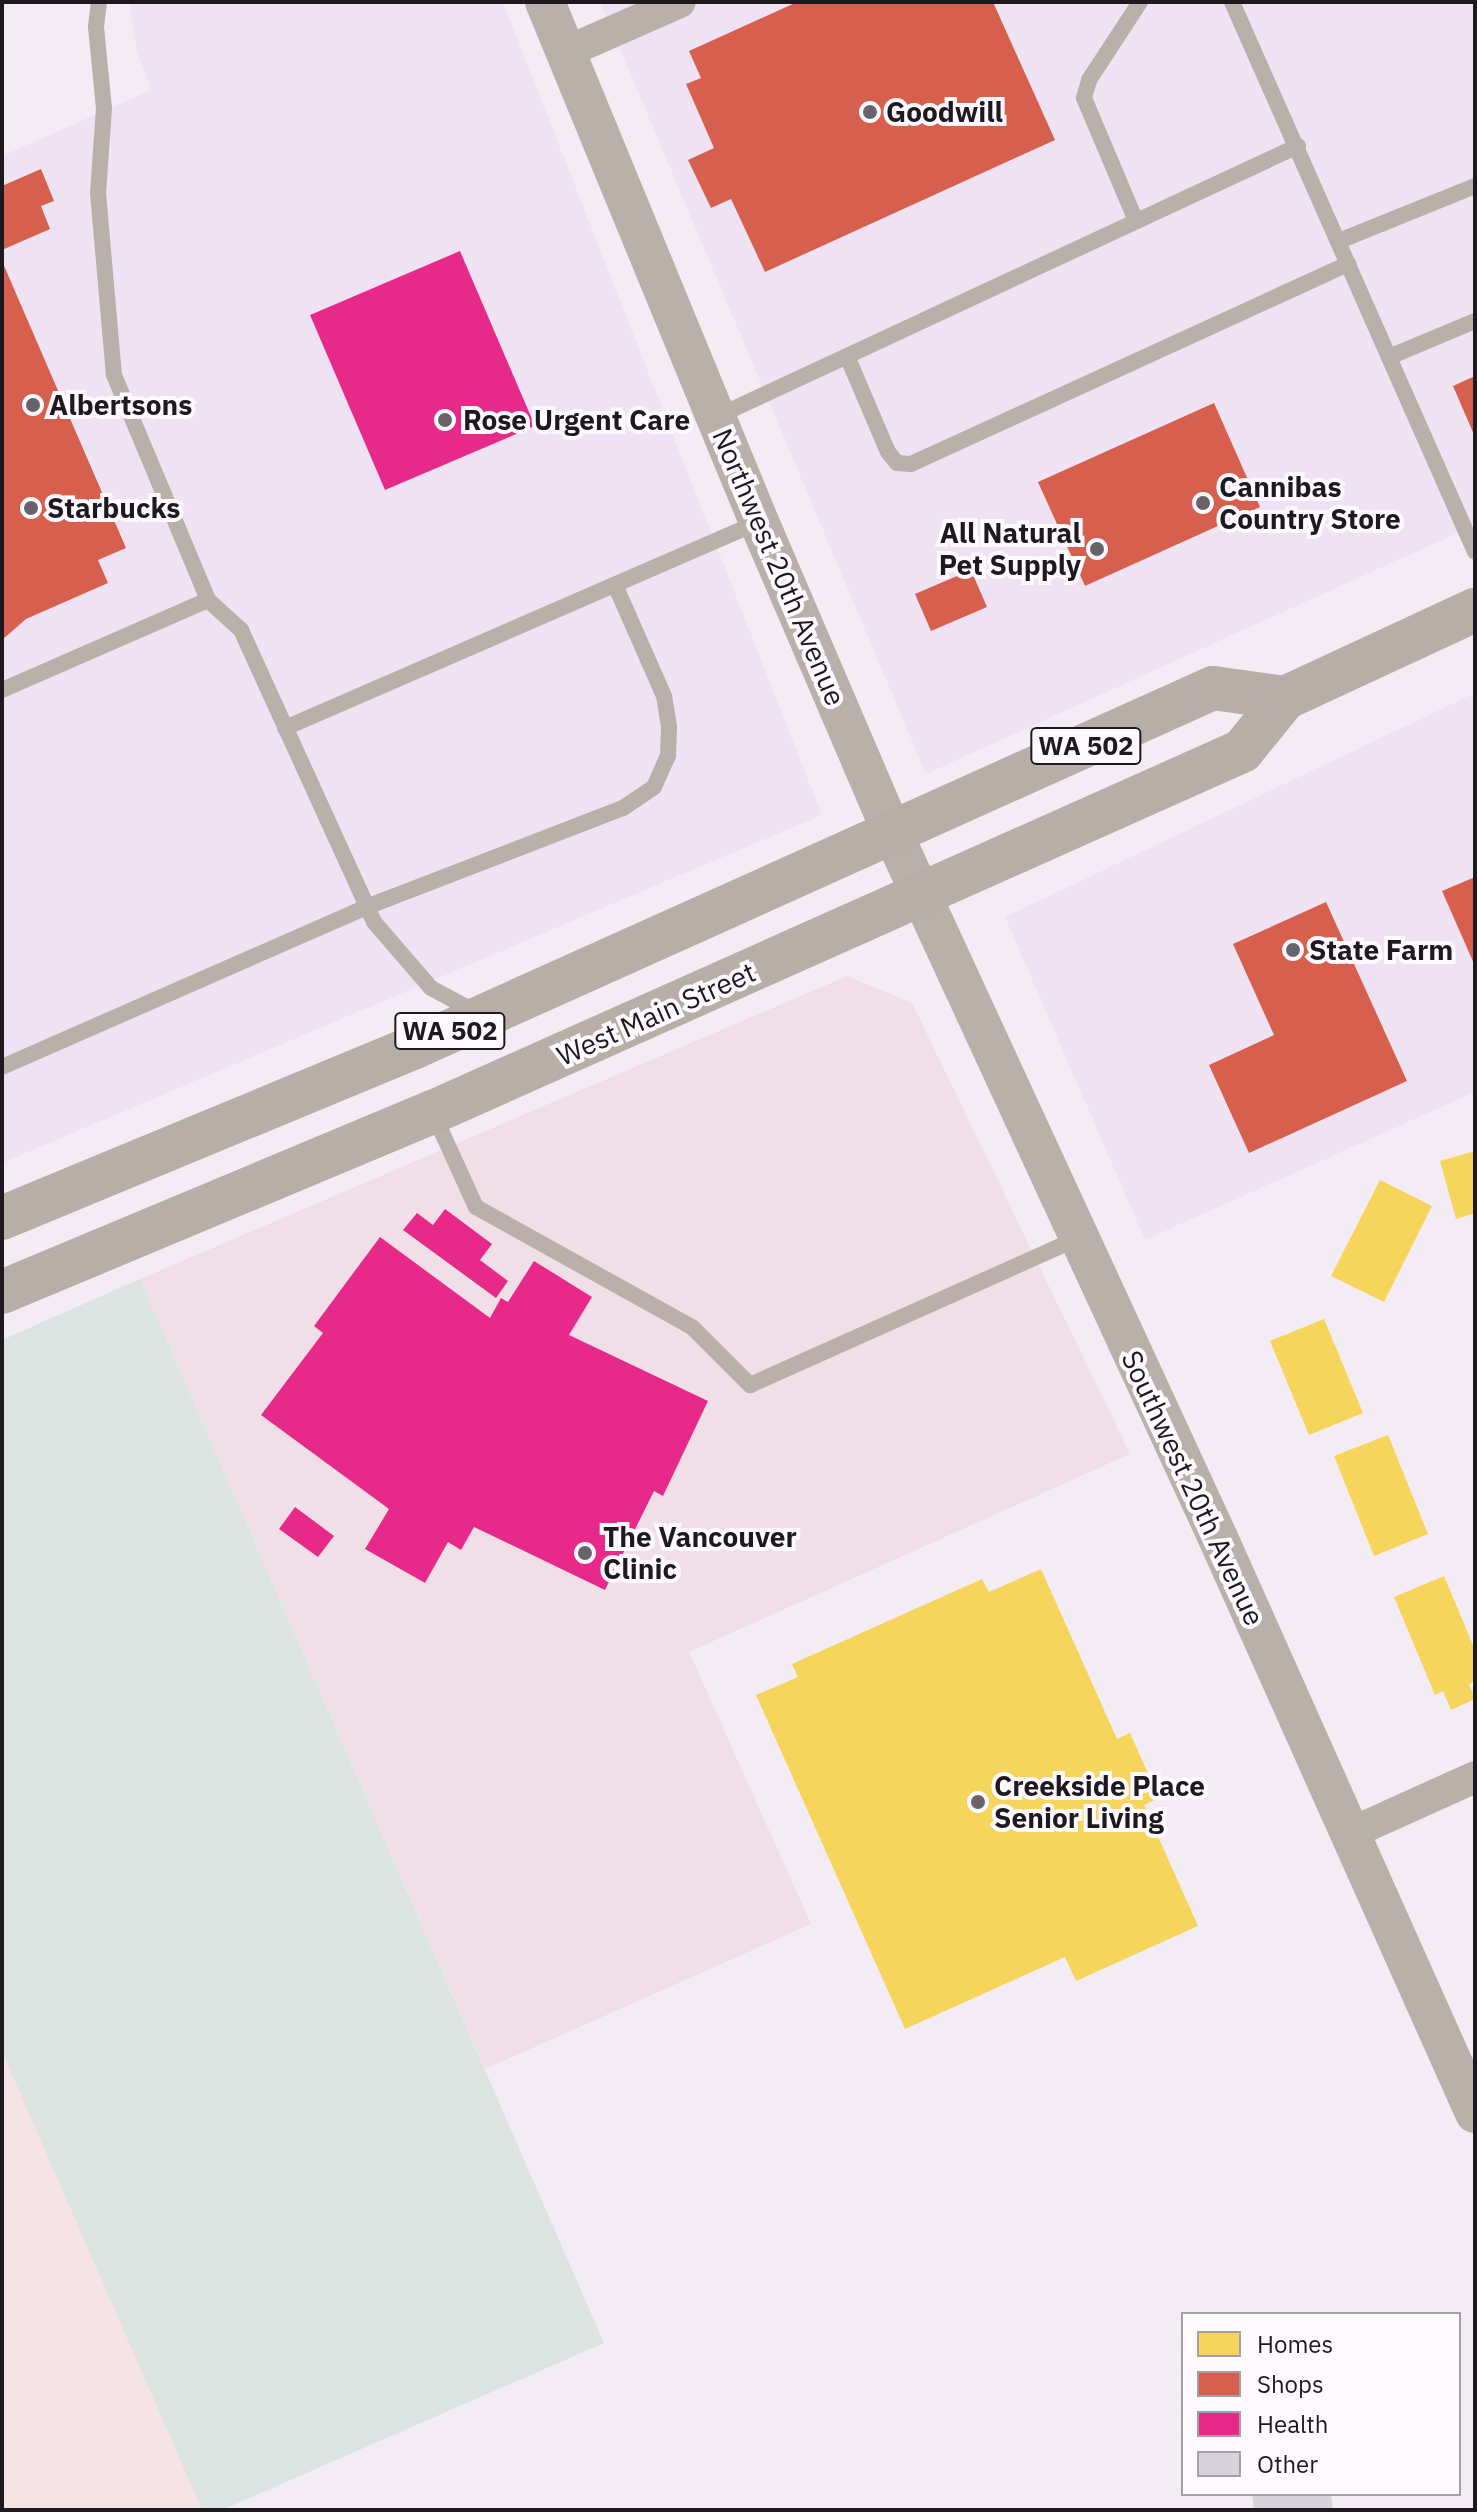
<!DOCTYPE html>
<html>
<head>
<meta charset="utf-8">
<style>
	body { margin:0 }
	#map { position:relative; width:1477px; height:2512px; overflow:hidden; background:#f3ecf4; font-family:"IBM Plex Sans",sans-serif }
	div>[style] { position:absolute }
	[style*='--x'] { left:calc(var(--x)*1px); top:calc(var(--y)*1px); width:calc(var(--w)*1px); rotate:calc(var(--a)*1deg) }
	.built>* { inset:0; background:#efe3f3 }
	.industrial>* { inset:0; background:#f5e3e5 }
	.medical>* { inset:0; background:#f0dfe7 }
	.green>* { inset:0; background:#dce4e1 }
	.homes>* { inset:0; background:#f6d55c }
	.shops>* { inset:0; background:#d6604d }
	.health>* { inset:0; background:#e7298a }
	.building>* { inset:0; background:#d8d3da }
	.service>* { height:16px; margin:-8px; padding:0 8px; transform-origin:8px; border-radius:8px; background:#b8b0a9 }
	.minor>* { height:32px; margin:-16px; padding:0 16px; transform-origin:16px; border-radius:16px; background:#b8b0a9 }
	.tertiary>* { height:40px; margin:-20px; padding:0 20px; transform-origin:20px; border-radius:20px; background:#b8b0a9 }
	.trunk>* { height:44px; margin:-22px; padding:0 22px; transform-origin:22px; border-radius:22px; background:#b8aea8 }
	.dots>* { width:22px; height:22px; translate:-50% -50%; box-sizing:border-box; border:4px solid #fdf9ff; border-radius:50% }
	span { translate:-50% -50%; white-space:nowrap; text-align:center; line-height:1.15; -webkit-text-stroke:8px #fdf9ff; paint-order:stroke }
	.shield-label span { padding:2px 6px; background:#fdf9ff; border:2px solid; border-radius:6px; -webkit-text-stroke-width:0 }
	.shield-label { font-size:26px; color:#1d191e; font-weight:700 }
	.poi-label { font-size:28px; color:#1d191e; font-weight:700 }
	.left { translate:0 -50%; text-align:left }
	.right { translate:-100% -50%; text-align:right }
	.street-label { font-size:28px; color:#1d191e }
	.frame { position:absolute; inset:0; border:4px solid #1d191e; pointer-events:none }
	.legend { position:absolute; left:1181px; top:2312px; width:280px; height:184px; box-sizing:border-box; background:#fdf9ff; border:2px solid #a39fa5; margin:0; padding:10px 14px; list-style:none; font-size:24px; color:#1d191e }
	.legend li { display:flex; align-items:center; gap:16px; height:40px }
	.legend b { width:40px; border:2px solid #a39fa5 }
</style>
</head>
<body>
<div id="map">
	<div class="built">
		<div style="clip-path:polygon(130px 2px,503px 2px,822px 815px,2px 1163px,2px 156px,151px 90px,136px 48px)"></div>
		<div style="clip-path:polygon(600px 2px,1475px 2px,1475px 525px,926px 774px)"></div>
		<div style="clip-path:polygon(1475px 693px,1475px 1092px,1145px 1240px,1005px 917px)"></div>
	</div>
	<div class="industrial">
		<div style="clip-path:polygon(2px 2052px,202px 2510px,2px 2510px)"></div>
	</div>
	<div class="medical">
		<div style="clip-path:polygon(847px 976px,912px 1003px,1130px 1454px,689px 1652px,811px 1924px,485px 2069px,140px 1279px)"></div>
	</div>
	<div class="green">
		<div style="clip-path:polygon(140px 1279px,604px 2343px,222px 2510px,202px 2510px,2px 2052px,2px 1340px)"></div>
	</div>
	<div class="homes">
		<div style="clip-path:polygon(1475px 1151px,1475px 1213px,1456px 1219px,1440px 1161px)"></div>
		<div style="clip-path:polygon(1380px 1180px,1432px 1206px,1384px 1302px,1331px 1276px)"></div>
		<div style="clip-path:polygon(1324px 1319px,1363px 1413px,1309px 1435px,1270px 1341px)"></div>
		<div style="clip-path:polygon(1388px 1435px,1428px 1534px,1374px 1556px,1334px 1456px)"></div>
		<div style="clip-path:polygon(1041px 1569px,1117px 1739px,1130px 1733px,1159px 1798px,1144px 1805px,1198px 1926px,1076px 1981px,1065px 1957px,905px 2029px,756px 1695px,798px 1677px,792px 1664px,982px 1579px,989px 1592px)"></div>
		<div style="clip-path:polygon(1444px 1576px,1475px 1650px,1475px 1681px,1469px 1684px,1475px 1699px,1451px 1710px,1443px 1691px,1435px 1695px,1394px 1597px)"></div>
	</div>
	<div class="shops">
		<div style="clip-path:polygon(797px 2px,993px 2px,1055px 140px,765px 272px,731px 199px,711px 208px,688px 160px,714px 148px,686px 84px,701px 78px,689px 51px)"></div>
		<div style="clip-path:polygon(41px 169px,54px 201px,41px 206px,50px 229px,2px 250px,2px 186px)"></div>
		<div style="clip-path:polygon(2px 261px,126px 548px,98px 560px,108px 583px,26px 619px,2px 640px)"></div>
		<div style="clip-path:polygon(1475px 376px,1475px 437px,1453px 386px)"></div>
		<div style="clip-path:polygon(1214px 403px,1260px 507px,1085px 586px,1038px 482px)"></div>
		<div style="clip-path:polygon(971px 570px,987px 607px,931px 631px,915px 594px)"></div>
		<div style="clip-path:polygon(1475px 877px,1475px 966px,1442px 891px)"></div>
		<div style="clip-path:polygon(1326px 902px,1407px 1081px,1249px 1153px,1209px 1065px,1274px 1035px,1233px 944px)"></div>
	</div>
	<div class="health">
		<div style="clip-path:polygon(460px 251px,535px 426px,385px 490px,310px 315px)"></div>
		<div style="clip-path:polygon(445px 1209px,492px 1244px,480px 1260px,508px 1281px,496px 1298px,403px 1230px,417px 1213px,433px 1225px)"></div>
		<div style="clip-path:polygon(380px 1237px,490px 1318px,501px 1298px,508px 1302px,534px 1261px,592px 1297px,569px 1335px,708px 1401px,663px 1496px,654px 1491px,605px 1590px,474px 1527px,461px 1550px,448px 1542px,425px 1583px,365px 1549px,389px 1509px,261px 1415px,323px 1333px,314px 1326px)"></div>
		<div style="clip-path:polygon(295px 1507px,334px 1536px,318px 1557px,279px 1529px)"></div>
	</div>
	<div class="building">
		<div style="clip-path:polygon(1252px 2494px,1331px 2494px,1333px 2510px,1254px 2510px)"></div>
	</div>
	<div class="service">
		<div style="--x:99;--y:2;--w:25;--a:97"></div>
		<div style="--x:96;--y:27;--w:81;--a:84.4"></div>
		<div style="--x:104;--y:108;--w:85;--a:94"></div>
		<div style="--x:98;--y:193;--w:183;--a:85"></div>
		<div style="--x:114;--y:375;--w:244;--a:67.3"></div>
		<div style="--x:208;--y:600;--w:45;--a:42.3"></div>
		<div style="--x:241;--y:630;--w:321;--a:65.5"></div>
		<div style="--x:374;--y:922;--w:87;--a:49.2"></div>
		<div style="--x:431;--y:988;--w:51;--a:28.1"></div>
		<div style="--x:1232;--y:2;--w:601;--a:66.16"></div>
		<div style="--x:1136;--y:221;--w:134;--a:-112.9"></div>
		<div style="--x:1084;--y:98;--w:19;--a:-74"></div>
		<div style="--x:1089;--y:80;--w:93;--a:-56.8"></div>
		<div style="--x:1339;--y:241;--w:147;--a:-22"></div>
		<div style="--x:847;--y:356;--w:104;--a:66.9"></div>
		<div style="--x:888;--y:452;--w:14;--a:51"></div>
		<div style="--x:897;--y:463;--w:14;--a:4"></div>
		<div style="--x:911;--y:464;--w:481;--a:-24.6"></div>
		<div style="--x:1389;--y:357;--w:93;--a:-22.7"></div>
		<div style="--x:716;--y:417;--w:642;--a:-24.97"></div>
		<div style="--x:2;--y:690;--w:225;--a:-23.6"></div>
		<div style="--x:285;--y:728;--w:517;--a:-23.49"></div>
		<div style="--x:2;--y:1067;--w:401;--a:-23.7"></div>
		<div style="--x:369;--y:906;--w:272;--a:-21.1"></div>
		<div style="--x:623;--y:808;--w:37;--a:-34"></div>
		<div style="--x:654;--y:787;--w:34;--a:-66"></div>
		<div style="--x:668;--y:756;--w:29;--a:-88"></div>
		<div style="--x:669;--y:727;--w:31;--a:-99"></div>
		<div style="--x:664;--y:696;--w:121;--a:-113.8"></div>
		<div style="--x:434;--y:1115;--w:101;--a:65.5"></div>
		<div style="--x:476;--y:1207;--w:248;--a:29.1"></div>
		<div style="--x:693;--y:1328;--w:81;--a:45"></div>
		<div style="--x:750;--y:1385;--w:359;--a:-24.1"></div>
	</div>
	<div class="minor">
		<div style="--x:566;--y:52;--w:124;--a:-23.7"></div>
		<div style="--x:1349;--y:1834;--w:138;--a:-24.3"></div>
	</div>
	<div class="tertiary">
		<div style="--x:545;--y:2;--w:562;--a:67.63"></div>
		<div style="--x:759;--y:522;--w:340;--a:66.8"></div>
		<div style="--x:893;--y:834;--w:775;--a:65.22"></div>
		<div style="--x:1218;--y:1538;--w:630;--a:65.92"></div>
	</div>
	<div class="trunk">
		<div style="--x:2;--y:1218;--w:447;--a:-22.5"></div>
		<div style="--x:415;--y:1047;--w:875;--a:-24.22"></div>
		<div style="--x:1213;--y:688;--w:73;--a:7.9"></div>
		<div style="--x:2;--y:1292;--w:467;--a:-22.7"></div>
		<div style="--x:433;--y:1112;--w:886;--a:-24.05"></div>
		<div style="--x:1242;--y:751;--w:68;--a:-50.9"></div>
		<div style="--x:1285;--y:698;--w:209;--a:-24.9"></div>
	</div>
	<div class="dots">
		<div style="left:870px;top:112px;background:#686369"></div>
		<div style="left:33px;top:405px;background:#686369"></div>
		<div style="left:445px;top:420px;background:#686369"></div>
		<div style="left:1203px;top:503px;background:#686369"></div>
		<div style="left:31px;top:508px;background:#686369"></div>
		<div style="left:1097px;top:549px;background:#686369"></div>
		<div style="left:1293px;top:950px;background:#686369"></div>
		<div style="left:585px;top:1553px;background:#686369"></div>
		<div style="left:978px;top:1802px;background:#686369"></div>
	</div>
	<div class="shield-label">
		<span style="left:1086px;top:746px">WA 502</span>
		<span style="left:450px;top:1031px">WA 502</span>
	</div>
	<div class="poi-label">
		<span class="left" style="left:886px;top:112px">Goodwill</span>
		<span class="left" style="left:49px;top:405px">Albertsons</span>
		<span class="left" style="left:463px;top:420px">Rose Urgent Care</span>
		<span class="left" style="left:1219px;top:503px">Cannibas<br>Country Store</span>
		<span class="left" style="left:47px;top:508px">Starbucks</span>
		<span class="right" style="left:1081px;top:549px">All Natural<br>Pet Supply</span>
		<span class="left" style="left:1309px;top:950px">State Farm</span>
		<span class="left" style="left:603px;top:1553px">The Vancouver<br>Clinic</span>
		<span class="left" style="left:994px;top:1802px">Creekside Place<br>Senior Living</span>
	</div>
	<div class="street-label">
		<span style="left:779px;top:567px;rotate:67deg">Northwest 20th Avenue</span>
		<span style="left:656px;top:1014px;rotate:-24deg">West Main Street</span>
		<span style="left:1193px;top:1488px;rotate:65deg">Southwest 20th Avenue</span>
	</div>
	<div class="frame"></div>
	<ul class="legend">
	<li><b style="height:22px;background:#f6d55c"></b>Homes</li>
	<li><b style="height:22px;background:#d6604d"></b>Shops</li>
	<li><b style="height:22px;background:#e7298a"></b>Health</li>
	<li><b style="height:22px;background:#d8d3da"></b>Other</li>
	</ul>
</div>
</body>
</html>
